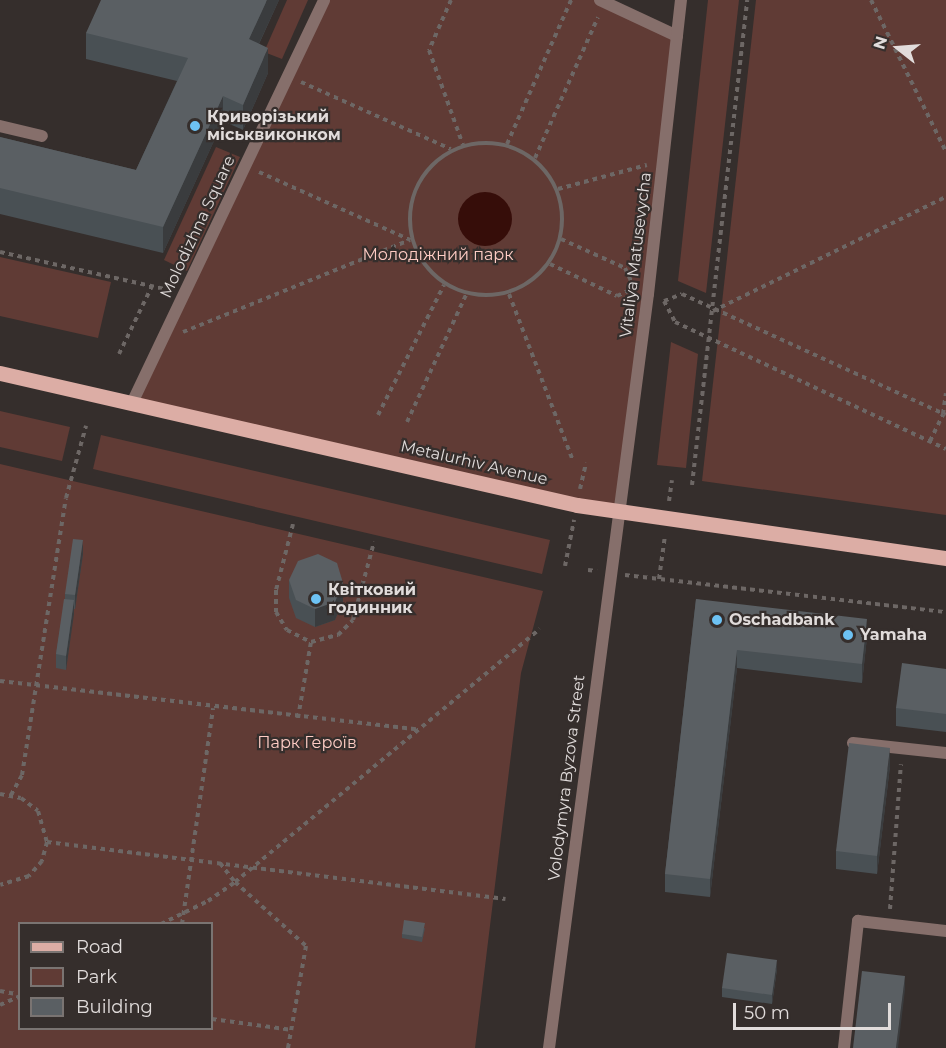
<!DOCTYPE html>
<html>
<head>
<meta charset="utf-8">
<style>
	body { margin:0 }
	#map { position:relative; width:946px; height:1048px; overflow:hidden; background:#352e2c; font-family:Montserrat,sans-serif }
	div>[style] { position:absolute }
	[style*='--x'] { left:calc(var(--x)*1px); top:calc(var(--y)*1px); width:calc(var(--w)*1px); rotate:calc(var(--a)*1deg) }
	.green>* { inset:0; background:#603b35 }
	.water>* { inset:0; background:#360d09 }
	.round { border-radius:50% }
	.path>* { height:4px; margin-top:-2px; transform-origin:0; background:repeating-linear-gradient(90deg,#6d6765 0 4.5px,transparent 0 9px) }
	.path>.ring { margin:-2px; padding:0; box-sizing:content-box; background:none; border:4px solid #6d6765; border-radius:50% }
	.service>* { height:12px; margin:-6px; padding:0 6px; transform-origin:6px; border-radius:6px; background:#866f6b }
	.minor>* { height:12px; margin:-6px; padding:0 6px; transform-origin:6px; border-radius:6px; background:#866f6b }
	.tertiary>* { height:12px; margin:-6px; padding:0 6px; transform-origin:6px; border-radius:6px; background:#866f6b }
	.primary>* { height:15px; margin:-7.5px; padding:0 7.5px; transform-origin:7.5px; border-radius:7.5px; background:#dcada5 }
	.wall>* { inset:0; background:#495054 }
	.shaded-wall>* { inset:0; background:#3a3c3e }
	.building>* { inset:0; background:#5a5f63 }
	.dots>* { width:16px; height:16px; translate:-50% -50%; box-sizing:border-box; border:3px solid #352e2c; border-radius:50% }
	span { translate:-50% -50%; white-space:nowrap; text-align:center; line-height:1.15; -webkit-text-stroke:4.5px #352e2c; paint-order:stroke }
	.poi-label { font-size:16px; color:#e1dcdb; font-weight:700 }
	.left { translate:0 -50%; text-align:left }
	.street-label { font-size:16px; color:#e1dcdb }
	.park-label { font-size:16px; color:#feccc4 }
	.legend { position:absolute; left:18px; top:922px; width:195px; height:108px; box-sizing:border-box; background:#352e2c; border:2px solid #7a7472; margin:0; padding:8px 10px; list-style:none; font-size:18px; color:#e1dcdb }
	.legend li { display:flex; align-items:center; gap:12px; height:30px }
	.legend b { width:30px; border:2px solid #7a7472 }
	.north { position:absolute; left:868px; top:18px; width:60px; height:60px; -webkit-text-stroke:4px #352e2c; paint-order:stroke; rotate:287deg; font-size:16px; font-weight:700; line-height:24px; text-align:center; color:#e1dcdb }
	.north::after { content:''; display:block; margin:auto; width:21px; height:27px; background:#e1dcdb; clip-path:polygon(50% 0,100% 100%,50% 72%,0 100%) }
	.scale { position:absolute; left:733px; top:1003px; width:158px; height:27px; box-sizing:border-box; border:3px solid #e1dcdb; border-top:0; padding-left:8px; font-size:18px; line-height:21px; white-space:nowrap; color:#e1dcdb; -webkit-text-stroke:4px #352e2c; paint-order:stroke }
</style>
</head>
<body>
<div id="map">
	<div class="green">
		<div style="clip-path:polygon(287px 0,308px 0,282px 59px,264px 52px)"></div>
		<div style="clip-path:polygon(324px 0,600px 0,677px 36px,619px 513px,132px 403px)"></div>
		<div style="clip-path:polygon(708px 0,739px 0,706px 293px,678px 281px)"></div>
		<div style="clip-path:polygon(756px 0,946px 0,946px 515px,702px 481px)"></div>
		<div style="clip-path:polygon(216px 147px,240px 157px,187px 271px,164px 260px)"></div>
		<div style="clip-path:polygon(0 257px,111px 282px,98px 338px,0 316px)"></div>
		<div style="clip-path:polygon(671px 342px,698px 354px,686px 468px,657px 465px)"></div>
		<div style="clip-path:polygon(0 411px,70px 427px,62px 461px,0 447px)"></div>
		<div style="clip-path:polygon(101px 435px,550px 540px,542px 574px,93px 469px)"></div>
		<div style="clip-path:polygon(evenodd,0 464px,543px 591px,521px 673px,475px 1048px,0 1048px,0 464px,20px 924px,212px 924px,212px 1028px,20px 1028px,20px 924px)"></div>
	</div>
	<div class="water">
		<div class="round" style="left:458px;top:192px;width:54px;height:54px"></div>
	</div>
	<div class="path">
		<div style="--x:451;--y:0;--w:55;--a:113.7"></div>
		<div style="--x:429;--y:50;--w:101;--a:70.3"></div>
		<div style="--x:871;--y:0;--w:169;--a:63.7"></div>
		<div style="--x:301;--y:82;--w:164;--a:24.1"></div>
		<div class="ring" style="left:410px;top:143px;width:148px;height:148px"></div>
		<div style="--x:507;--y:144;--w:158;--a:-66"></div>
		<div style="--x:535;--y:158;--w:154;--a:-65.9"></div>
		<div style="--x:259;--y:172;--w:166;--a:24.2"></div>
		<div style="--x:558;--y:189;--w:92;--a:-15.1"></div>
		<div style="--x:561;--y:239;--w:70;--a:24.4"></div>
		<div style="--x:625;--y:268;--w:19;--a:65"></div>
		<div style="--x:0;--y:252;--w:173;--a:12.7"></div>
		<div style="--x:550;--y:264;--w:74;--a:25.5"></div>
		<div style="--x:617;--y:296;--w:17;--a:-25"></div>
		<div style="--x:509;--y:294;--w:179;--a:69"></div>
		<div style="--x:664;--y:301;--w:24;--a:62"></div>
		<div style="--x:675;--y:322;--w:299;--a:25.1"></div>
		<div style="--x:664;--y:301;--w:19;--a:-21"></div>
		<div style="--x:682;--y:294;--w:290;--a:24.6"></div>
		<div style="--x:713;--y:311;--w:259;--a:-26.1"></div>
		<div style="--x:183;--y:332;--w:245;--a:-22.1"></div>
		<div style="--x:119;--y:354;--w:76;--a:-64.1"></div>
		<div style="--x:378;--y:415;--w:146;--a:-63.1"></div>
		<div style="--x:407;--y:422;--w:140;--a:-65.1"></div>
		<div style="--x:930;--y:441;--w:30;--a:-64"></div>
		<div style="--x:943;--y:414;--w:21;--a:-82"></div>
		<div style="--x:692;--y:485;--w:488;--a:-83.5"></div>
		<div style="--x:580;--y:489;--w:27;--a:-77"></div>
		<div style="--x:669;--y:501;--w:21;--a:-82"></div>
		<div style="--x:293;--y:524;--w:68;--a:104.4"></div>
		<div style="--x:276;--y:590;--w:22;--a:90"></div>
		<div style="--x:276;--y:612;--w:21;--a:59"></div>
		<div style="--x:287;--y:630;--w:27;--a:27"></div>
		<div style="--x:311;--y:642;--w:28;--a:-15"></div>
		<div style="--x:338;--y:635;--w:21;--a:-45"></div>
		<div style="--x:353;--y:620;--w:81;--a:-74.9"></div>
		<div style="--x:565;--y:566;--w:47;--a:-78.9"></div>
		<div style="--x:588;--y:570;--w:9;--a:6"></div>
		<div style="--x:625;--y:575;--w:323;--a:6.6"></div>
		<div style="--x:659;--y:579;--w:44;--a:-82.2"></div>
		<div style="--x:0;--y:681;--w:421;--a:6.6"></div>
		<div style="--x:298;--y:718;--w:77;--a:-80.3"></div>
		<div style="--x:0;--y:794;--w:21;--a:11"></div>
		<div style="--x:21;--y:798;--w:21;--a:37"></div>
		<div style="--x:38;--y:811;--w:32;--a:74"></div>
		<div style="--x:47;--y:842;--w:20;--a:105"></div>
		<div style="--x:42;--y:861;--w:20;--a:131"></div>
		<div style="--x:29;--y:876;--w:30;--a:163"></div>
		<div style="--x:11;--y:795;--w:23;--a:-61"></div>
		<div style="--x:22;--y:775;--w:280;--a:-81"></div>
		<div style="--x:66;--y:498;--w:75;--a:-74.5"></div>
		<div style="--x:47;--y:842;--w:462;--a:7.1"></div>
		<div style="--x:220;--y:863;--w:24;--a:52"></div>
		<div style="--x:235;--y:882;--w:96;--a:42"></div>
		<div style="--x:306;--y:946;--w:104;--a:100"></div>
		<div style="--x:890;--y:909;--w:145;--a:-85.7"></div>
		<div style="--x:161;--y:924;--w:52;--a:-26.1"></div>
		<div style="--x:208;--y:901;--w:33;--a:-35"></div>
		<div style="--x:235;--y:882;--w:396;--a:-39.7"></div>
		<div style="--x:182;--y:924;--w:218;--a:-81.8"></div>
		<div style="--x:0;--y:991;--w:20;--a:11"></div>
		<div style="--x:0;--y:1005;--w:22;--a:-24"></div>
		<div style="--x:212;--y:1019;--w:81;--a:7.8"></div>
	</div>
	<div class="service">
		<div style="--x:0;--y:126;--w:43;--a:13.4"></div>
		<div style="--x:853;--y:743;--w:94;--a:6.1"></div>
		<div style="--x:844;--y:1048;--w:128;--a:-83.7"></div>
		<div style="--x:858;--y:921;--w:89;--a:6.5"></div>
	</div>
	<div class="minor">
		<div style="--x:600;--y:0;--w:85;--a:25.1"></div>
		<div style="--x:132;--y:403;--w:446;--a:-64.5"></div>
	</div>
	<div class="tertiary">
		<div style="--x:549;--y:1048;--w:760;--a:-82.52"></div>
		<div style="--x:648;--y:294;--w:296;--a:-83.6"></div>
	</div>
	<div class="primary">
		<div style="--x:0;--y:373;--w:592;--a:12.89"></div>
		<div style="--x:577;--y:505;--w:373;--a:8.2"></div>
	</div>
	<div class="wall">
		<div style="clip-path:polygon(279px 0,259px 44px,268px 73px,243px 130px,223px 121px,163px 253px,0 214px,0 137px,136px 170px,177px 81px,86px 59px,86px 33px)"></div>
		<div style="clip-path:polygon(83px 554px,75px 609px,74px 609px,66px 670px,56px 668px,56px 654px,65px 599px,65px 594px)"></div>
		<div style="clip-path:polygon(289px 580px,343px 601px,335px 620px,315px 627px,296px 618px,289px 598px)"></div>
		<div style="clip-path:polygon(696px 599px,867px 637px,862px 683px,737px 668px,710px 897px,665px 892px,665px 874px)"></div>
		<div style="clip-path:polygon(946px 669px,946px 732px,896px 726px,896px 708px)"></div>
		<div style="clip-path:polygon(890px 766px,877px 874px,836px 869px,836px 851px)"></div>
		<div style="clip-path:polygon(425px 928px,422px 942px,402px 938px,402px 934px)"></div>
		<div style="clip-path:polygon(777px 969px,772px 1004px,722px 997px,722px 988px)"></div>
	</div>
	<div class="shaded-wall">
		<div style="clip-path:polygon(267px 0,279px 0,249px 65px,249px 39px)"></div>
		<div style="clip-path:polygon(268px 48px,268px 73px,243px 130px,243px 105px)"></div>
		<div style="clip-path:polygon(223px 96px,223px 121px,163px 253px,163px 227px)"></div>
		<div style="clip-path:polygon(83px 540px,83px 554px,75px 609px,75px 595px)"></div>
		<div style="clip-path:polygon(343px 583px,343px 601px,335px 620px,315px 627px,315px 609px)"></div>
		<div style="clip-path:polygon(74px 600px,74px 614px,66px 670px,66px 656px)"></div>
		<div style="clip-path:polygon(867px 619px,867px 637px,862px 683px,862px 664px)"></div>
		<div style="clip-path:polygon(737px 650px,737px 668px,710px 897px,710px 879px)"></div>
		<div style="clip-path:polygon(890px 748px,890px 766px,877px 874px,877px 856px)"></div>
		<div style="clip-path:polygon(777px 960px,777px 969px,772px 1004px,772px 995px)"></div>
		<div style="clip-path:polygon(905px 976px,905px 990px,898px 1048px,896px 1048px)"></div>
	</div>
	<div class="building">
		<div style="clip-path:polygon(101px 0,267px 0,249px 39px,268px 48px,243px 105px,223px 96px,163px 227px,0 188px,0 137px,136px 170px,188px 58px,86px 33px)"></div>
		<div style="clip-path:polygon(73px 539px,83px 540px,75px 595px,65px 594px)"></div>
		<div style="clip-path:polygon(318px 554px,337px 563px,343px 583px,335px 602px,315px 609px,296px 600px,289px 580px,298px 561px)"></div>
		<div style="clip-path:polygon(64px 599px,74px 600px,66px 656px,56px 654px)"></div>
		<div style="clip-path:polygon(696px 599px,867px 619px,862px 664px,737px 650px,710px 879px,665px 874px)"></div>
		<div style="clip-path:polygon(902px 663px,946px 669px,946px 714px,896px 708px)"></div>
		<div style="clip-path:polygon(849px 743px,890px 748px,877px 856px,836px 851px)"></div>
		<div style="clip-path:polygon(404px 920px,425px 923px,422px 937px,402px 934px)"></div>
		<div style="clip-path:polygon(727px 953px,777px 960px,772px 995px,722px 988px)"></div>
		<div style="clip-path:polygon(862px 971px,905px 976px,896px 1048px,853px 1048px)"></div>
	</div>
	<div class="dots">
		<div style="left:195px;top:126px;background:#6dc2f3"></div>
		<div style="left:316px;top:599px;background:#6dc2f3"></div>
		<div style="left:717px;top:620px;background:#6dc2f3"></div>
		<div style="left:848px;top:635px;background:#6dc2f3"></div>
	</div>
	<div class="poi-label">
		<span class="left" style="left:207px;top:126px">Криворізький<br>міськвиконком</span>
		<span class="left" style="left:328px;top:599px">Квітковий<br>годинник</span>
		<span class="left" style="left:729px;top:620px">Oschadbank</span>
		<span class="left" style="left:860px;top:635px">Yamaha</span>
	</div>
	<div class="street-label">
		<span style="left:198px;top:227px;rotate:-65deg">Molodizhna Square</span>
		<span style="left:636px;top:255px;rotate:-83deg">Vitaliya Matusevycha</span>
		<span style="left:474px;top:463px;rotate:13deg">Metalurhiv Avenue</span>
		<span style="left:567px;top:778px;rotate:-83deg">Volodymyra Byzova Street</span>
	</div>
	<div class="park-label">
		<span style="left:438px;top:255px">Молодіжний парк</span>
		<span style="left:307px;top:743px">Парк Героїв</span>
	</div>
	<ul class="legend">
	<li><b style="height:8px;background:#dcada5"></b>Road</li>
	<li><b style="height:16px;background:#603b35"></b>Park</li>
	<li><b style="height:16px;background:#5a5f63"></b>Building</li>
	</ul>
	<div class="north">N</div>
	<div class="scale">50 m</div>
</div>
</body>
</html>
